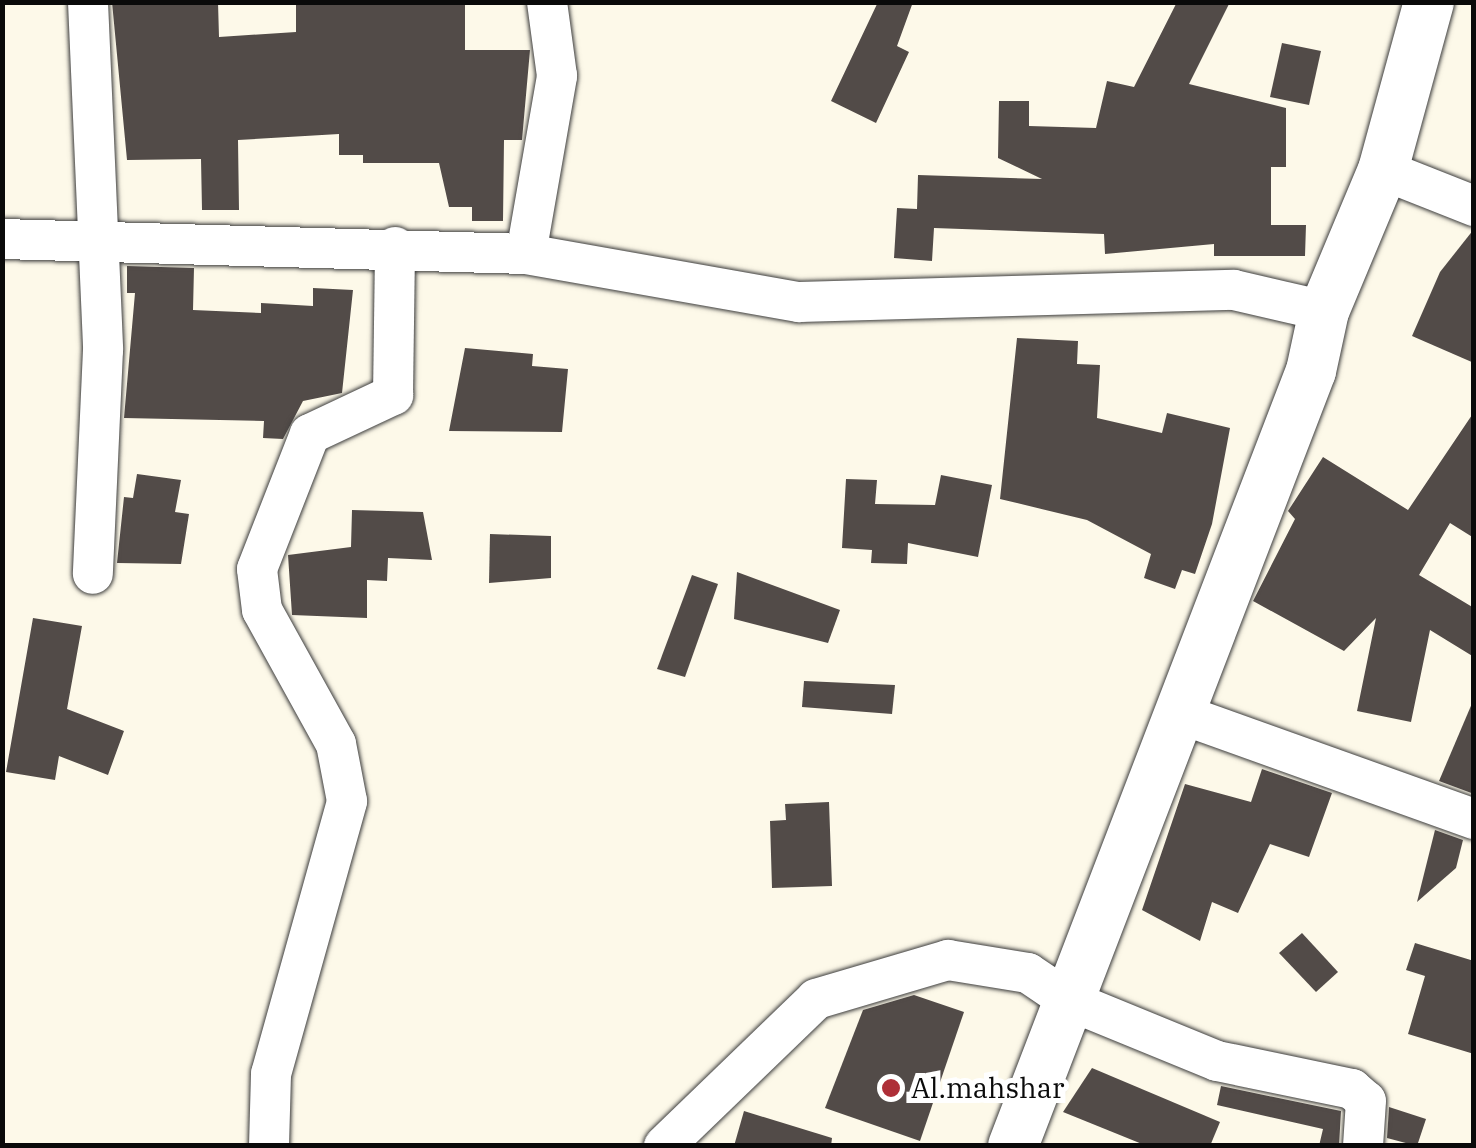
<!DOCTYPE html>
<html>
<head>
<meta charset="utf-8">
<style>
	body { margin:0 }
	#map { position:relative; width:1476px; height:1148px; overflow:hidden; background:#fdf9e9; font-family:"IBM Plex Serif",serif }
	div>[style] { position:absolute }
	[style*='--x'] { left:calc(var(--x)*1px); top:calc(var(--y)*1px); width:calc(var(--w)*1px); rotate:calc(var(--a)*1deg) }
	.building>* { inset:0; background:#524b48 }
	.roads { filter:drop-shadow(0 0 2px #3d3d3d) drop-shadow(0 0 2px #3d3d3d) }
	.minor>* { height:40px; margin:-20px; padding:0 20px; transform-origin:20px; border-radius:20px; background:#fff }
	.tertiary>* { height:50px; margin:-25px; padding:0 25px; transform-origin:25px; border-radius:25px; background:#fff }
	.dots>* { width:28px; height:28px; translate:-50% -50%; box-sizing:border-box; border:5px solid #fff; border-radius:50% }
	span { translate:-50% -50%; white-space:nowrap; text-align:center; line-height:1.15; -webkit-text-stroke:10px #fff; paint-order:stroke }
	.poi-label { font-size:28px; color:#0a0a0a }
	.left { translate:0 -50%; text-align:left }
	.frame { position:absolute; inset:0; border:5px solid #0a0a0a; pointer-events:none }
</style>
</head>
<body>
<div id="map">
	<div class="building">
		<div style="clip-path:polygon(112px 2px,218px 2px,219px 37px,296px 32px,296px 2px,465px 2px,465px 50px,530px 50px,522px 140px,504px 140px,503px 221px,472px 221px,472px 207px,449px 207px,439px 163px,363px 163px,363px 155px,339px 155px,339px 134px,238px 140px,239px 210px,202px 210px,201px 159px,127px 160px)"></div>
		<div style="clip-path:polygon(878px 2px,913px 2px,897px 46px,909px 52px,876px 123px,831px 101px)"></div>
		<div style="clip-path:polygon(1177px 2px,1230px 2px,1189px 84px,1286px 108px,1286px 167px,1271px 167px,1271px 225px,1306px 225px,1305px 256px,1214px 256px,1214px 244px,1105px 254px,1104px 234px,934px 228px,932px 261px,894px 258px,897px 208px,917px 209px,918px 175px,1042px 179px,998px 158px,999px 101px,1029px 101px,1029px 126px,1096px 128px,1107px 81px,1134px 87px)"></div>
		<div style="clip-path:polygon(1282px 43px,1321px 51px,1309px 105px,1270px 97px)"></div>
		<div style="clip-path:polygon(1474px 229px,1474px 363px,1412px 336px,1440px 272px)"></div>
		<div style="clip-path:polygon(127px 266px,194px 268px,193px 310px,261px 313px,261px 303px,313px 306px,313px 288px,353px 290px,342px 393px,303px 401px,283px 439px,263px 438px,264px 421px,124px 418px,135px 293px,127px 293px)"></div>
		<div style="clip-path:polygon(1017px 338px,1078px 341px,1077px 364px,1100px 365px,1097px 418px,1162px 433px,1167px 413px,1230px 428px,1212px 524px,1195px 574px,1182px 570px,1175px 589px,1144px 578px,1151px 554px,1087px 520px,1000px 499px)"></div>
		<div style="clip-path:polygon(465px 348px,533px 354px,532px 366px,568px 369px,562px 432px,449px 431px)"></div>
		<div style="clip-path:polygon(1474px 412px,1474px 538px,1450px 523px,1419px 575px,1474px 608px,1474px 657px,1430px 630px,1411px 722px,1357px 711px,1376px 618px,1344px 651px,1253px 601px,1295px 519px,1288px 511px,1323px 457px,1408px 510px)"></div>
		<div style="clip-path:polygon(137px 474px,181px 480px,175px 512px,189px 514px,181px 564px,117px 563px,124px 497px,133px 498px)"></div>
		<div style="clip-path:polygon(941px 475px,992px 485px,978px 557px,908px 543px,907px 564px,871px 563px,872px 550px,842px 548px,846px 479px,877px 480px,875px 504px,935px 505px)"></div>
		<div style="clip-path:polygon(352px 510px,423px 512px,432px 560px,388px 558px,387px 581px,367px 580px,367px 618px,292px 615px,288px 555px,351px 547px)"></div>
		<div style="clip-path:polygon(490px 534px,551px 536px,551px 578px,489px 583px)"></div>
		<div style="clip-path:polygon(737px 572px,840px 610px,828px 643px,734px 619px)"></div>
		<div style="clip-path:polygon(692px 575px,718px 584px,685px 677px,657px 669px)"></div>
		<div style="clip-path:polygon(33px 618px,82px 626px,67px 709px,124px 731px,108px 775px,59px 756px,55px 780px,6px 772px)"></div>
		<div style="clip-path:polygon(804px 681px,895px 685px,892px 714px,802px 707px)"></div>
		<div style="clip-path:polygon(1473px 701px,1474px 701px,1474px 794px,1439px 781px)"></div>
		<div style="clip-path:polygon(1262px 769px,1332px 793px,1309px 857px,1270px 844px,1238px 913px,1212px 902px,1200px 941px,1142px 910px,1185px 784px,1251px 802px)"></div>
		<div style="clip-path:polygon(829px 802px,832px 886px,772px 888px,770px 821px,786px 820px,785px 804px)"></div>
		<div style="clip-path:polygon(1435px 830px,1463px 840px,1456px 868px,1417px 902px)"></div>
		<div style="clip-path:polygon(1302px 933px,1338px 972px,1316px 992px,1279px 953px)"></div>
		<div style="clip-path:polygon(1415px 943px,1474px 961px,1474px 1054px,1408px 1034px,1425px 976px,1406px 970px)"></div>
		<div style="clip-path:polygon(914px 995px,964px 1012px,920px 1141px,825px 1108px,863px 1010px)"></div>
		<div style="clip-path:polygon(1092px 1068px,1220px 1122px,1210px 1146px,1147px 1146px,1063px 1112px)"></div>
		<div style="clip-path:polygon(1221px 1086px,1341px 1111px,1339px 1146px,1319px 1146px,1323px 1129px,1217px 1105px)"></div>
		<div style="clip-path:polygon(1389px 1107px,1426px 1119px,1417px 1146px,1387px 1138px)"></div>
		<div style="clip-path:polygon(744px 1111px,832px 1138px,831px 1146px,734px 1146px)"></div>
	</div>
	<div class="roads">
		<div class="minor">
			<div style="--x:88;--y:2;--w:348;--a:87.5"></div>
			<div style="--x:103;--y:350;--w:224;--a:92.6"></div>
			<div style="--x:1383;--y:170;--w:98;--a:21.6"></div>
			<div style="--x:2;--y:239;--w:524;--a:1.64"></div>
			<div style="--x:526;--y:254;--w:277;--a:10"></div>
			<div style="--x:799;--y:302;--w:435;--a:-1.6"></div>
			<div style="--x:1234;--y:290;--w:92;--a:13.1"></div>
			<div style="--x:526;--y:254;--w:181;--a:-80.1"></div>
			<div style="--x:557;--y:76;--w:75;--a:-97.7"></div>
			<div style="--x:1178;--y:713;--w:314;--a:19.7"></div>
			<div style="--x:269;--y:1146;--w:72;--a:-88.4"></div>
			<div style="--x:271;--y:1074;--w:283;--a:-74.4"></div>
			<div style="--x:347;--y:801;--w:58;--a:-100.9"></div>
			<div style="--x:336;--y:744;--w:153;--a:-118.9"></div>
			<div style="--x:262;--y:610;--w:41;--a:-97"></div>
			<div style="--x:257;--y:569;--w:145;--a:-68.6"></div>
			<div style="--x:310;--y:434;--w:92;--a:-25.2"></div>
			<div style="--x:393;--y:395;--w:148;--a:-89.2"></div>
			<div style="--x:664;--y:1146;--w:211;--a:-44"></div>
			<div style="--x:816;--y:999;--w:138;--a:-16.5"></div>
			<div style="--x:948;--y:960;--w:81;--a:9.2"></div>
			<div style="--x:1028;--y:973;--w:48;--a:34"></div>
			<div style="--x:1068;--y:1000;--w:161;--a:22.3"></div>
			<div style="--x:1217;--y:1061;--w:138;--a:11.7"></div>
			<div style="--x:1352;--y:1089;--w:18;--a:41"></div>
			<div style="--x:1366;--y:1101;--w:45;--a:93.8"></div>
		</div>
		<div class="tertiary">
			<div style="--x:1013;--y:1146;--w:830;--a:-68.97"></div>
			<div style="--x:1311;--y:371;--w:61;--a:-77.8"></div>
			<div style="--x:1324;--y:311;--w:153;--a:-67.3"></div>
			<div style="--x:1383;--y:170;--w:174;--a:-74.7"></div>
		</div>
	</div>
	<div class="dots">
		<div style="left:891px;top:1088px;background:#ae2f38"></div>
	</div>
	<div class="poi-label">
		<span class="left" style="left:911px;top:1088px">Al.mahshar</span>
	</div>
	<div class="frame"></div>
</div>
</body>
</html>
